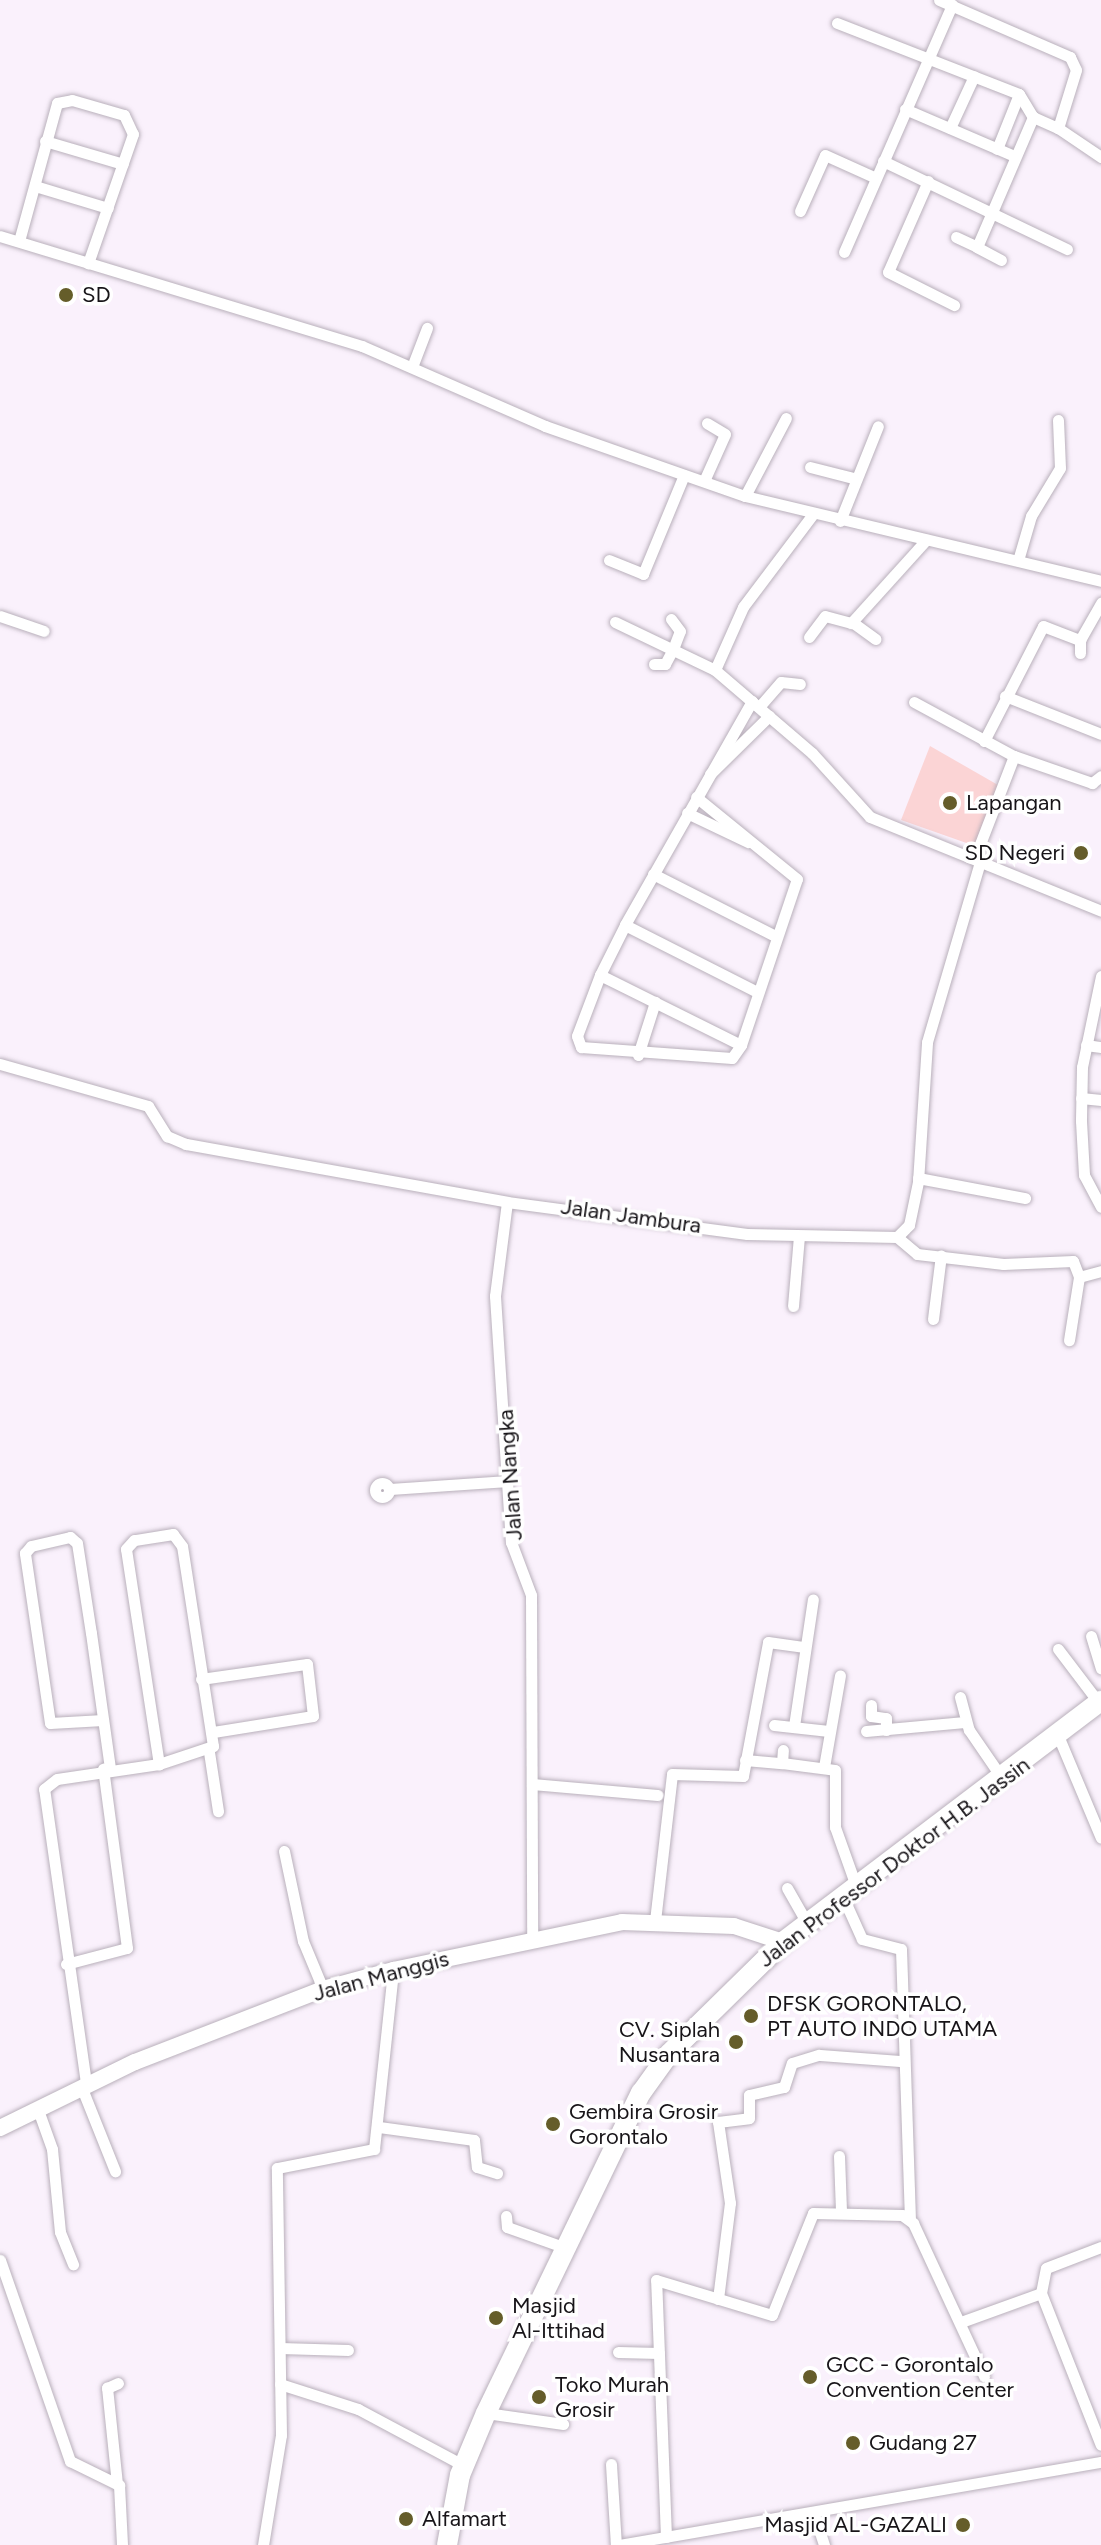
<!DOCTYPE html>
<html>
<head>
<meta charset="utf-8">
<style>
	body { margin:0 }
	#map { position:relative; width:1101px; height:2545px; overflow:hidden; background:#faf1fc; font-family:Figtree,sans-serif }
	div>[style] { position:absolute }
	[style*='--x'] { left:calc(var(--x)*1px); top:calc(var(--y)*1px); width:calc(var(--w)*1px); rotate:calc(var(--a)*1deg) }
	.green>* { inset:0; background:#fbd4d5 }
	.roads { filter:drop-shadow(0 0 2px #b9b0bb) drop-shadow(0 0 2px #b9b0bb) }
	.street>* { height:11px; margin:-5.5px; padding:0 5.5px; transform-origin:5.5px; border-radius:5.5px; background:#fff }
	.street>.ring { margin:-5.5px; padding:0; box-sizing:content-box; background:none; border:11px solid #fff; border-radius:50% }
	.secondary>* { height:16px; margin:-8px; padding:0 8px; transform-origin:8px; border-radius:8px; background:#fff }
	.highway>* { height:20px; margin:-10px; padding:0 10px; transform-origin:10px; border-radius:10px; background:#fff }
	.dots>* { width:22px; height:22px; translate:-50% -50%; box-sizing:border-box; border:4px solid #fff; border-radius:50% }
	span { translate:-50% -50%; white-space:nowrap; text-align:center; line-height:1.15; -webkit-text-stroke:7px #fff; paint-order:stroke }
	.poi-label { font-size:22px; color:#171418 }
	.left { translate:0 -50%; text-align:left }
	.right { translate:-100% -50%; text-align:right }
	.street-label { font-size:22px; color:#171418 }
</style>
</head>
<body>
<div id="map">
	<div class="green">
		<div style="clip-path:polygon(930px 746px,998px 785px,975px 846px,901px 820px)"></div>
	</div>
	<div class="roads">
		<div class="street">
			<div style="--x:939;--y:0;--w:143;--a:23.5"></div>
			<div style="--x:1070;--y:57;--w:14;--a:65"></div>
			<div style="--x:1076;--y:70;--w:61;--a:107.2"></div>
			<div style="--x:1058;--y:128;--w:52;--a:34"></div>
			<div style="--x:837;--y:23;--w:195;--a:21.3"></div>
			<div style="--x:1019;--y:94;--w:27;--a:59"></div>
			<div style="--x:1033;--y:117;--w:27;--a:24"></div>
			<div style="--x:905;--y:109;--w:119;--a:23.3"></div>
			<div style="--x:950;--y:128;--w:57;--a:-65.2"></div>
			<div style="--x:45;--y:141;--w:81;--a:16.4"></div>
			<div style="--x:997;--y:149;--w:59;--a:-68.2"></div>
			<div style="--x:883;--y:161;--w:204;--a:25.6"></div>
			<div style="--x:928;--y:181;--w:99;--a:113.7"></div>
			<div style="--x:888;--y:272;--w:74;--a:26.6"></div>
			<div style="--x:35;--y:186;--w:76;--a:16.8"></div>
			<div style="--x:800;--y:211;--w:61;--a:-65.9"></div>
			<div style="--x:825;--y:155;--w:56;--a:24.3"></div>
			<div style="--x:0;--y:236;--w:378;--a:16.9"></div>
			<div style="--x:362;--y:346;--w:200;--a:23.6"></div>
			<div style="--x:545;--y:426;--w:212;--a:19.3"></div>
			<div style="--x:745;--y:496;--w:366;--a:13.4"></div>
			<div style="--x:956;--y:237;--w:23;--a:25"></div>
			<div style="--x:19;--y:241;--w:143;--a:-74.6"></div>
			<div style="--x:57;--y:103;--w:15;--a:-11"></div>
			<div style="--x:72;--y:100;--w:54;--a:16.1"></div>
			<div style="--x:124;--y:115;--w:21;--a:65"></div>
			<div style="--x:133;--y:134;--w:137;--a:109.2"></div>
			<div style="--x:844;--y:252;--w:270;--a:-66.4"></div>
			<div style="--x:1001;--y:260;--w:27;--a:-152"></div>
			<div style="--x:977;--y:247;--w:142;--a:-66.7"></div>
			<div style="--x:412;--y:367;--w:42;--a:-69"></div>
			<div style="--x:810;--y:467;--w:44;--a:14.3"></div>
			<div style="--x:704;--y:481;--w:51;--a:-65.9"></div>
			<div style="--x:725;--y:434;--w:21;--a:-149"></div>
			<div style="--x:745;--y:496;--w:88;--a:-62.3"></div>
			<div style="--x:813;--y:514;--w:116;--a:127"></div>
			<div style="--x:743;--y:607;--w:69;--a:114"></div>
			<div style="--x:715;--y:670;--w:128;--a:40.6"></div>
			<div style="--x:812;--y:753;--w:86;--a:47.8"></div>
			<div style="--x:870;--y:817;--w:249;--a:22.1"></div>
			<div style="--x:840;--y:521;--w:102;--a:-68.2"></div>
			<div style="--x:1019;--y:557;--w:43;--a:-73.7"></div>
			<div style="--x:1031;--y:516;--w:56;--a:-58.9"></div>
			<div style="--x:1060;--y:468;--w:48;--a:-92.4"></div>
			<div style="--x:609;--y:560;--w:37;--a:22"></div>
			<div style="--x:643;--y:574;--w:107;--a:-67.5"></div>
			<div style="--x:0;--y:616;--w:46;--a:18.8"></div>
			<div style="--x:615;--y:622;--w:111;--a:25.6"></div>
			<div style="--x:852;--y:622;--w:29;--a:36"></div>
			<div style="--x:809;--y:637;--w:26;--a:-53"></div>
			<div style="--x:825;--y:616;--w:27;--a:15"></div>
			<div style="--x:851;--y:623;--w:112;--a:-47.9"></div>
			<div style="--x:1080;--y:653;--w:13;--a:-90"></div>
			<div style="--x:654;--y:664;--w:11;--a:0"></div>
			<div style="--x:665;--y:664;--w:17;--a:-62"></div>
			<div style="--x:673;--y:649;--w:19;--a:-69"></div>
			<div style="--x:680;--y:631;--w:15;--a:-127"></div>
			<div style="--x:1005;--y:696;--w:103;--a:21.6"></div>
			<div style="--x:752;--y:701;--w:257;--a:119.6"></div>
			<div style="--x:625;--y:925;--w:148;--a:26.9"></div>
			<div style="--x:914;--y:702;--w:114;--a:28.4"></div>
			<div style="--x:1014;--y:756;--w:83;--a:19.1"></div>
			<div style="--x:1092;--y:783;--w:11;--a:-38"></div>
			<div style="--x:759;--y:707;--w:33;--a:-49"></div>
			<div style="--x:781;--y:682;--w:19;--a:6"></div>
			<div style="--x:984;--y:741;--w:129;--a:-62.8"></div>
			<div style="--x:1043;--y:626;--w:40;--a:21"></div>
			<div style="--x:1080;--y:640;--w:43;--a:-60.4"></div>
			<div style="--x:710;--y:774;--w:83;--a:-44.5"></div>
			<div style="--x:687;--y:813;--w:68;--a:25.4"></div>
			<div style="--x:975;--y:857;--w:108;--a:-68.9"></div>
			<div style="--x:653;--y:874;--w:137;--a:26.9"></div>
			<div style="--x:625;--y:925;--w:56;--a:116.6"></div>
			<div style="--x:600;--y:975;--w:157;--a:26.4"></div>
			<div style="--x:741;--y:1045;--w:175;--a:-71.4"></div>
			<div style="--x:797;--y:879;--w:130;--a:-140.9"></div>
			<div style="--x:600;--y:975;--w:65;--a:110.7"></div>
			<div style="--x:577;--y:1036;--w:12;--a:70"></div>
			<div style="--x:581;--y:1047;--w:151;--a:4.2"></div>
			<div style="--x:732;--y:1058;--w:16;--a:-55"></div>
			<div style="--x:1101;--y:976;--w:93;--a:101.8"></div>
			<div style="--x:1082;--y:1067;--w:54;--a:91.1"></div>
			<div style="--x:1081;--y:1121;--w:54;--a:86.8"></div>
			<div style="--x:1084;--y:1175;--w:36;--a:62"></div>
			<div style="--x:1086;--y:1045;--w:15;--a:8"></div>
			<div style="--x:638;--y:1055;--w:56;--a:-72.2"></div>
			<div style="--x:0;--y:1064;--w:154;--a:15.8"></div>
			<div style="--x:148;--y:1106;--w:36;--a:58"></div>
			<div style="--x:167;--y:1136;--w:21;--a:23"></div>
			<div style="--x:186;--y:1144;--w:326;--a:10.2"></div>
			<div style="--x:507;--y:1202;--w:242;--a:7.6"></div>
			<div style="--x:747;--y:1234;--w:150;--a:1.1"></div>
			<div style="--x:897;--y:1237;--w:17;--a:-45"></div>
			<div style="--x:909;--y:1225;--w:44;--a:-78.2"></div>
			<div style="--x:918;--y:1182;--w:140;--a:-86.3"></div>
			<div style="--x:927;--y:1042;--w:191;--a:-73.6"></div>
			<div style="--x:1081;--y:1098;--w:20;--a:6"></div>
			<div style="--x:918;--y:1178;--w:109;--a:10.6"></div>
			<div style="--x:507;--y:1202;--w:95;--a:97.3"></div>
			<div style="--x:495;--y:1296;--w:247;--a:86.3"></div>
			<div style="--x:511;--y:1542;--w:57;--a:69.3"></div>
			<div style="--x:531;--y:1595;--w:343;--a:89.8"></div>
			<div style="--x:897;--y:1237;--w:26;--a:40"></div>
			<div style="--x:917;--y:1254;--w:87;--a:6.6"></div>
			<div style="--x:1003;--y:1264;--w:70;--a:-2.5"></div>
			<div style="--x:1073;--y:1261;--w:17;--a:69"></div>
			<div style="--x:1079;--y:1277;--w:64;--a:99"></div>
			<div style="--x:1079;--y:1277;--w:23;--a:-15"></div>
			<div style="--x:793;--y:1306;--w:70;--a:-85.1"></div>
			<div style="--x:933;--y:1319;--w:64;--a:-82.9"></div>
			<div class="ring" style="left:375px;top:1483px;width:3px;height:3px"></div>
			<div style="--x:390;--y:1489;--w:118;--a:-3.9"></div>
			<div style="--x:1091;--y:1636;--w:34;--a:73"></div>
			<div style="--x:1058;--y:1649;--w:68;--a:52.8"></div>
			<div style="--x:201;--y:1679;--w:107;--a:-8.1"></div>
			<div style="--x:307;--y:1664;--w:52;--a:83.4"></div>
			<div style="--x:313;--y:1716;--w:101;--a:170.9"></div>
			<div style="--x:960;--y:1697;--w:34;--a:75"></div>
			<div style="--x:969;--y:1730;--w:58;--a:55.5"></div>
			<div style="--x:871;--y:1705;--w:11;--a:90"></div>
			<div style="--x:871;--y:1716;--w:15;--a:8"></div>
			<div style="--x:886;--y:1718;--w:12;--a:90"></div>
			<div style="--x:103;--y:1720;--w:53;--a:176.8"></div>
			<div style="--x:50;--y:1723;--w:172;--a:-98.4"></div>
			<div style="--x:25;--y:1553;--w:9;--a:-49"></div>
			<div style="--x:31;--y:1546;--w:40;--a:-13"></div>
			<div style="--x:70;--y:1537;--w:9;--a:41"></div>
			<div style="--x:77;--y:1543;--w:91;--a:81.2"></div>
			<div style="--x:91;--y:1633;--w:137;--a:82"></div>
			<div style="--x:774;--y:1725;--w:55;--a:6.2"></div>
			<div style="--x:794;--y:1726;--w:128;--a:-81.5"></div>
			<div style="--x:866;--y:1731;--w:99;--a:-5.2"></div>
			<div style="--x:1059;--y:1738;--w:108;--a:67.2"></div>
			<div style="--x:209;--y:1752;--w:60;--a:81.3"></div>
			<div style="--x:745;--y:1760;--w:37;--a:5"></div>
			<div style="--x:782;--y:1763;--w:13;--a:-86"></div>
			<div style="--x:782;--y:1763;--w:53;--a:7.5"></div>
			<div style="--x:835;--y:1770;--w:57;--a:90"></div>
			<div style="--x:835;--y:1827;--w:63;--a:70.4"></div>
			<div style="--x:824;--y:1767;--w:93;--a:-80.1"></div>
			<div style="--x:532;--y:1784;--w:126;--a:5"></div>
			<div style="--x:284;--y:1851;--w:92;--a:78.1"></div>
			<div style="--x:303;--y:1941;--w:52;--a:67.4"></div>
			<div style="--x:787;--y:1888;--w:40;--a:60.3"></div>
			<div style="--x:843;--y:1897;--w:46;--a:65.7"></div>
			<div style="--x:862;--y:1939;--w:40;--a:14.4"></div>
			<div style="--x:901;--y:1949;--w:269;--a:88.1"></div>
			<div style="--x:655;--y:1921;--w:148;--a:-83.4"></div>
			<div style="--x:672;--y:1774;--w:71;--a:1.6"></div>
			<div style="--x:743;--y:1776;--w:136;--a:-79.4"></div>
			<div style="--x:768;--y:1642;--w:37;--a:8"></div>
			<div style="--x:66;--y:1964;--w:63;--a:-14.7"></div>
			<div style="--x:127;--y:1948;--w:181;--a:-97.6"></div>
			<div style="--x:86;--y:2083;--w:297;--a:-98.1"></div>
			<div style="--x:44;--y:1789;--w:16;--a:-38"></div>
			<div style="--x:57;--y:1779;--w:103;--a:-8.4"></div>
			<div style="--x:159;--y:1764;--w:57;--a:-18.4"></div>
			<div style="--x:213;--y:1746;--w:202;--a:-98.8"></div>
			<div style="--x:182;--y:1546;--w:15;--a:-127"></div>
			<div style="--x:173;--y:1534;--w:39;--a:171"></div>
			<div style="--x:134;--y:1540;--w:12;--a:132"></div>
			<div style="--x:126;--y:1549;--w:218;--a:81.3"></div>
			<div style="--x:81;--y:2086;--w:92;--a:68.2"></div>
			<div style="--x:37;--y:2107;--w:45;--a:70.3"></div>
			<div style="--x:52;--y:2149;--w:83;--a:84.5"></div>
			<div style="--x:60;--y:2232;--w:35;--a:68"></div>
			<div style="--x:379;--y:2127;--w:96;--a:7.8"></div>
			<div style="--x:474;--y:2140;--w:27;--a:84"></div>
			<div style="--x:477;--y:2167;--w:21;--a:17"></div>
			<div style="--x:839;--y:2156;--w:55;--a:87.9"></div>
			<div style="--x:506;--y:2216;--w:11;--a:85"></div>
			<div style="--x:507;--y:2227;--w:63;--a:19.6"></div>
			<div style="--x:0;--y:2260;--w:213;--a:70.8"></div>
			<div style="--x:70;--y:2461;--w:55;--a:26.1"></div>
			<div style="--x:119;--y:2485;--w:60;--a:87.1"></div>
			<div style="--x:1041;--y:2293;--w:25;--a:-79"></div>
			<div style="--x:1046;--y:2268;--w:59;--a:-20.9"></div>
			<div style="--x:718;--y:2299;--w:97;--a:-82.9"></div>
			<div style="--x:730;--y:2203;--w:82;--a:-98.4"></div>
			<div style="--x:718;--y:2122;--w:31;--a:-7"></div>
			<div style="--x:749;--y:2118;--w:23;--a:-90"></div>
			<div style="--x:749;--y:2095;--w:36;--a:-13"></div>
			<div style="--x:784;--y:2087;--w:25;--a:-72"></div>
			<div style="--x:792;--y:2063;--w:28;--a:-17"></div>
			<div style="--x:819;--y:2055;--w:82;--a:4.2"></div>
			<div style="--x:961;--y:2322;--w:85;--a:-19.9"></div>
			<div style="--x:1041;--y:2293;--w:163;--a:68.5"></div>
			<div style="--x:280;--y:2348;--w:68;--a:1.7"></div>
			<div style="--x:618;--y:2352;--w:41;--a:1.4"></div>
			<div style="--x:280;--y:2384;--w:82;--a:17.8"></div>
			<div style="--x:358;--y:2409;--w:119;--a:28.1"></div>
			<div style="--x:486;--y:2413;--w:78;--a:8.1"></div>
			<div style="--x:611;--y:2464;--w:81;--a:86.5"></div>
			<div style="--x:117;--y:2484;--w:97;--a:-95.9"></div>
			<div style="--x:107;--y:2388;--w:12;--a:-24"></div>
			<div style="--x:814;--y:2514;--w:33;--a:72"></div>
			<div style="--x:666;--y:2537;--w:257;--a:-92.2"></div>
			<div style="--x:656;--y:2280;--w:121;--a:16.8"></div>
			<div style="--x:772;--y:2315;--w:110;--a:-68.1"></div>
			<div style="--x:813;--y:2213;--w:89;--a:1.3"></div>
			<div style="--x:902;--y:2215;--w:14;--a:36"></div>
			<div style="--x:913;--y:2223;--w:169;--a:65.1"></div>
			<div style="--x:263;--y:2545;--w:111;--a:-80.7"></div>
			<div style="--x:281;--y:2435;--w:267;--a:-90.9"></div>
			<div style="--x:277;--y:2168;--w:99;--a:-11.1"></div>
			<div style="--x:374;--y:2149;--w:180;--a:-83.9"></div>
			<div style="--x:619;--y:2545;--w:489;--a:-9.8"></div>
		</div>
		<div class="secondary">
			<div style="--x:0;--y:2128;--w:150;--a:-26.1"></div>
			<div style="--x:135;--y:2062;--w:202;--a:-21.2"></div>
			<div style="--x:323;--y:1989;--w:73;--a:-15.2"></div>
			<div style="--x:393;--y:1970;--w:234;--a:-11.8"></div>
			<div style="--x:622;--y:1922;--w:112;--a:2"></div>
			<div style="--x:734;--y:1926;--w:52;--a:18.1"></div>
		</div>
		<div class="highway">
			<div style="--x:447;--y:2545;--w:71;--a:-79.5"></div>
			<div style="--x:460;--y:2475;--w:67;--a:-67.2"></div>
			<div style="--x:486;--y:2413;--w:356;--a:-64.2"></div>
			<div style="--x:641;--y:2093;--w:48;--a:-54.3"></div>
			<div style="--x:669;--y:2054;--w:160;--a:-44.5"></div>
			<div style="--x:783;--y:1942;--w:399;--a:-37.2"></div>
		</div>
	</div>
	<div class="dots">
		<div style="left:66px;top:295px;background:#655d2a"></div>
		<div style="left:950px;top:803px;background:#655d2a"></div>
		<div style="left:1081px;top:853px;background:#655d2a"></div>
		<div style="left:751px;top:2016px;background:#655d2a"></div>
		<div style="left:736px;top:2042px;background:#655d2a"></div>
		<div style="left:553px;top:2124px;background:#655d2a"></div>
		<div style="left:496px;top:2318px;background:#655d2a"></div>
		<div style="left:810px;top:2377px;background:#655d2a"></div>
		<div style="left:539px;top:2397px;background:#655d2a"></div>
		<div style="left:853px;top:2443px;background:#655d2a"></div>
		<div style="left:406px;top:2519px;background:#655d2a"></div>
		<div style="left:963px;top:2525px;background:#655d2a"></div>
	</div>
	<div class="poi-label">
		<span class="left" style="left:82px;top:295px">SD</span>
		<span class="left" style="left:966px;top:803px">Lapangan</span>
		<span class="right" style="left:1065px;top:853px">SD Negeri</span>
		<span class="left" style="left:767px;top:2016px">DFSK GORONTALO,<br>PT AUTO INDO UTAMA</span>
		<span class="right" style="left:720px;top:2042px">CV. Siplah<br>Nusantara</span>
		<span class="left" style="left:569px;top:2124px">Gembira Grosir<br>Gorontalo</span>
		<span class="left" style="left:512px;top:2318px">Masjid<br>Al-Ittihad</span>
		<span class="left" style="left:826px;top:2377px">GCC - Gorontalo<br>Convention Center</span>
		<span class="left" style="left:555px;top:2397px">Toko Murah<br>Grosir</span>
		<span class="left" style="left:869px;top:2443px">Gudang 27</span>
		<span class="left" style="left:422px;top:2519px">Alfamart</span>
		<span class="right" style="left:947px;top:2525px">Masjid AL-GAZALI</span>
	</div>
	<div class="street-label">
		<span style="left:631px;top:1216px;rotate:8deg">Jalan Jambura</span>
		<span style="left:510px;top:1475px;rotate:-94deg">Jalan Nangka</span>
		<span style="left:894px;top:1862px;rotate:-37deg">Jalan Professor Doktor H.B. Jassin</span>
		<span style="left:381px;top:1976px;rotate:-15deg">Jalan Manggis</span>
	</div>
</div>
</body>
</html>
